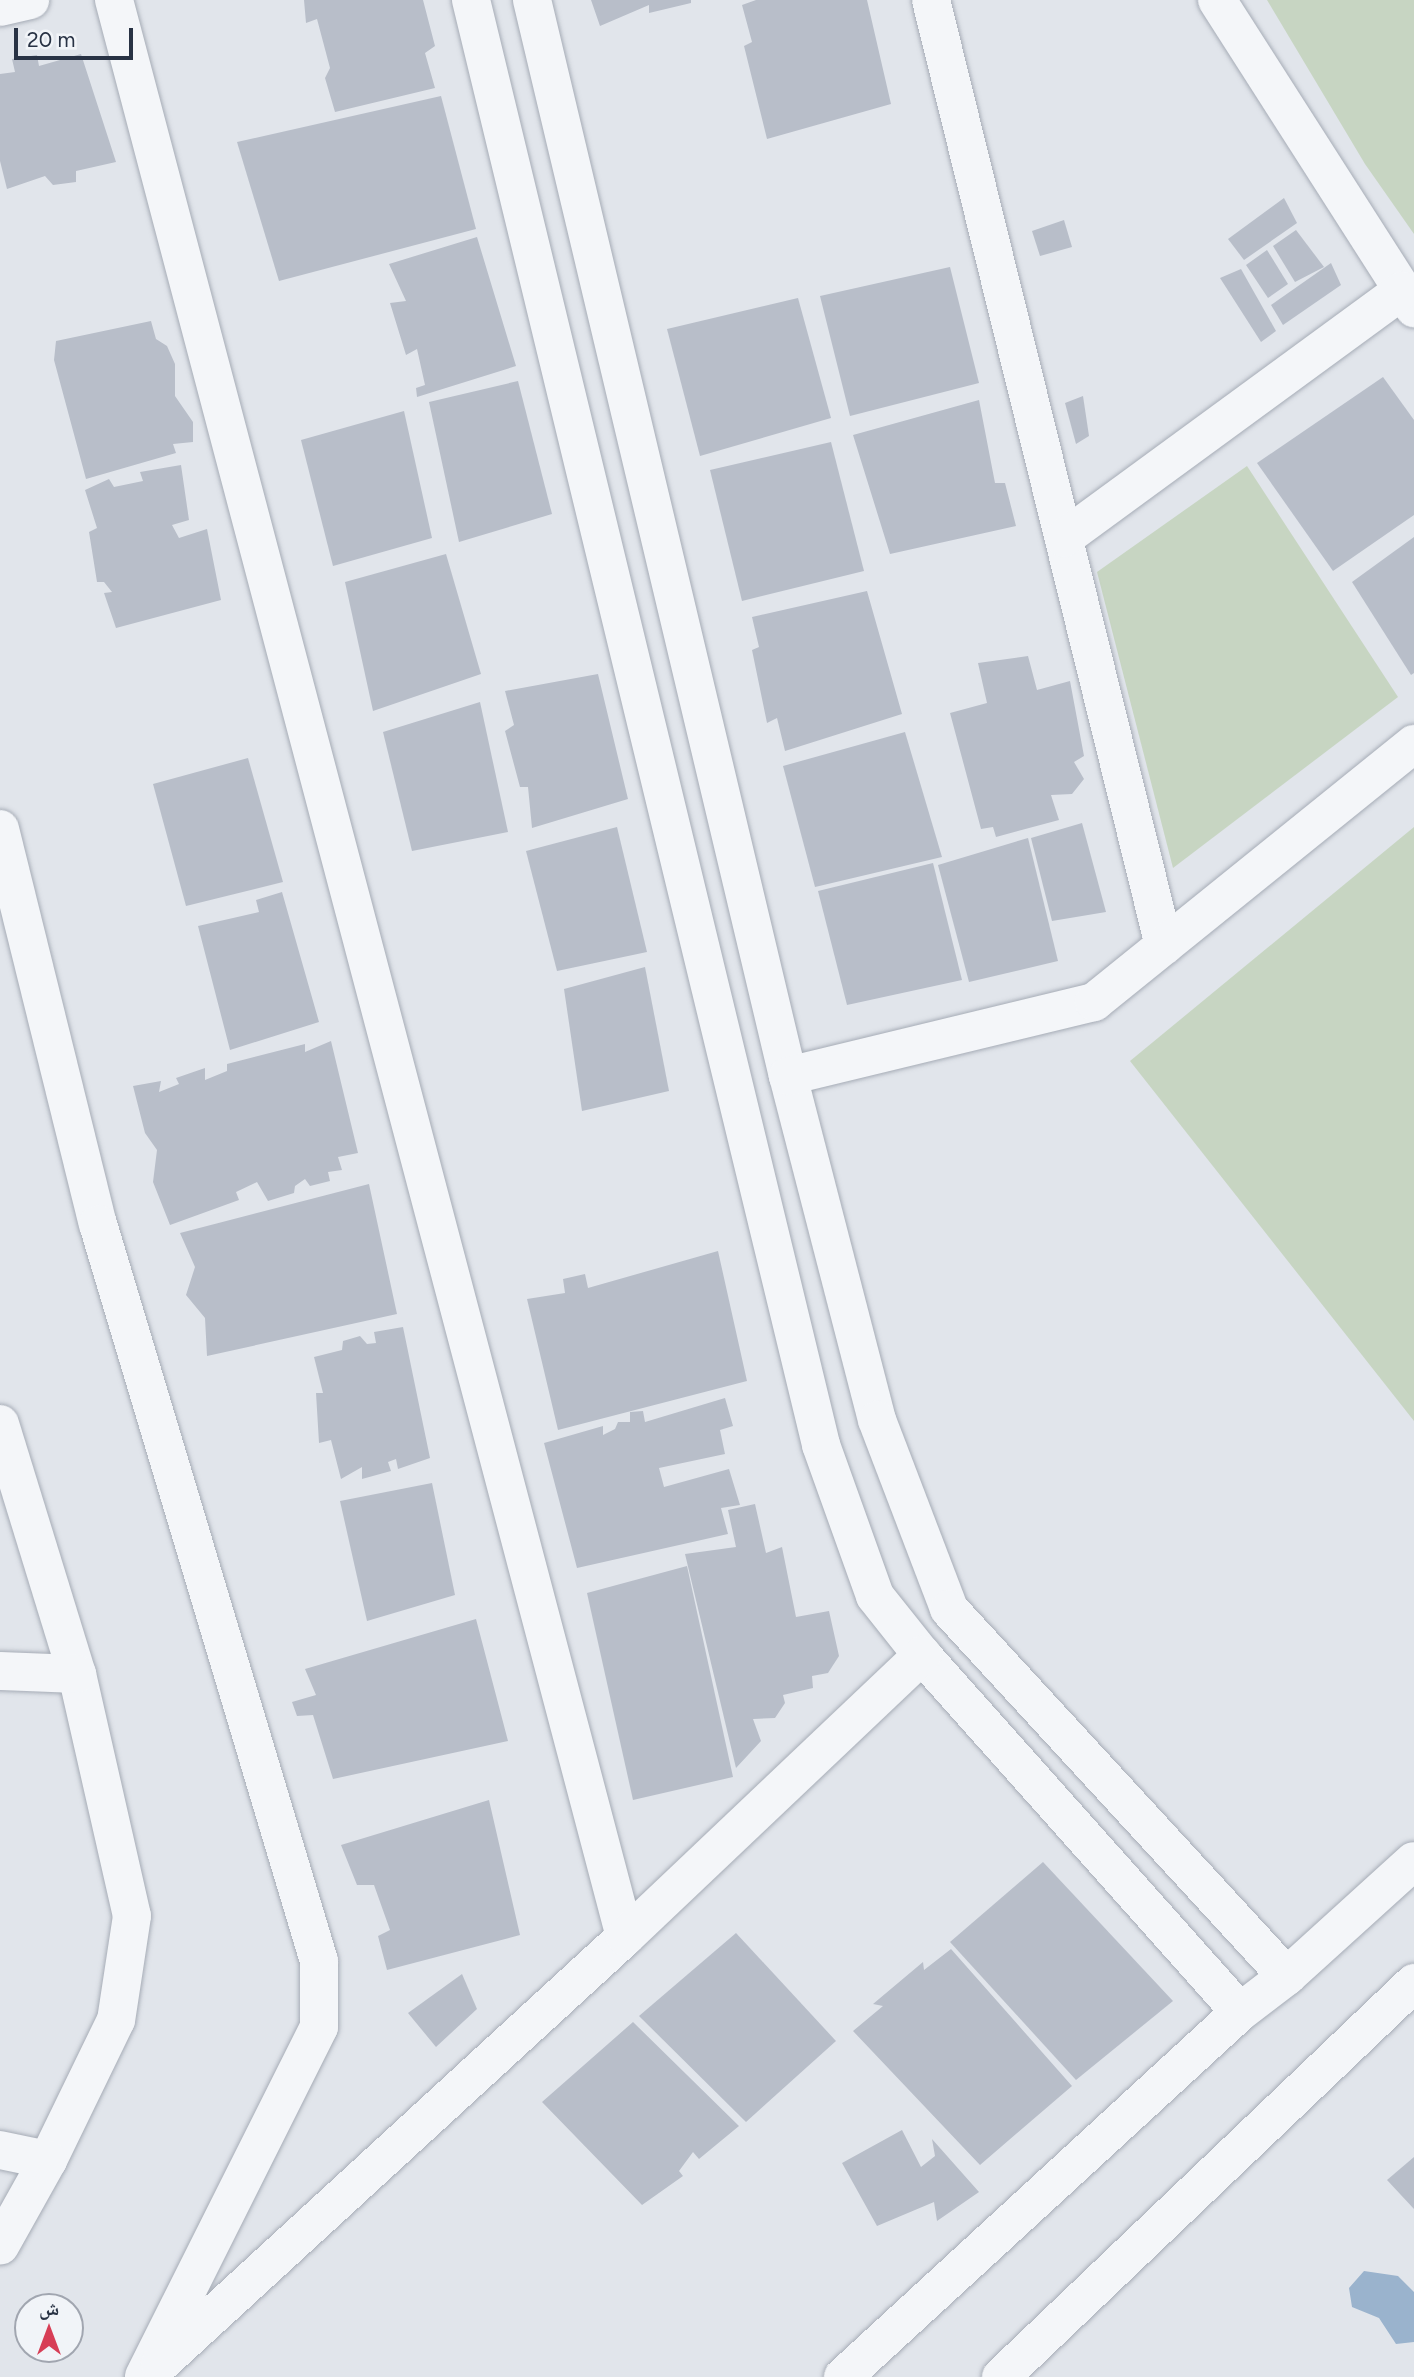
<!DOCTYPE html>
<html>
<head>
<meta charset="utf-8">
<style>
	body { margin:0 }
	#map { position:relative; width:1414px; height:2377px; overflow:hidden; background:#e1e5eb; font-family:Figtree,"Noto Naskh Arabic",sans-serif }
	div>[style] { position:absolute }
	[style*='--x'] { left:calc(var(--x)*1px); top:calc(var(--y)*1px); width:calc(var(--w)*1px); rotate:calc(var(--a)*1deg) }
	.green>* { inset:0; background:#c7d5c2 }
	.water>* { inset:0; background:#9ab3cd }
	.building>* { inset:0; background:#b8bec9 }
	.roads { filter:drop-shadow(0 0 2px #a6acb6) drop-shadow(0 0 2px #a6acb6) }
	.minor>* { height:38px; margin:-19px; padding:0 19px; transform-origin:19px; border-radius:19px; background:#f4f6f9 }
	span { translate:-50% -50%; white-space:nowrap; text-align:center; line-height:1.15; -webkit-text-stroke:5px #f1f4f8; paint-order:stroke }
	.north { position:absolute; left:14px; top:2293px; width:70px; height:70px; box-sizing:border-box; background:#f1f4f8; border:2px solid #a1a6b0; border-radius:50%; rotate:0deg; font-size:19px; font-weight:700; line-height:28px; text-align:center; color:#283244 }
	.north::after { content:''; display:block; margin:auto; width:24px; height:32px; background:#d73e56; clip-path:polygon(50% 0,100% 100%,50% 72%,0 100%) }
	.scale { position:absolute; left:14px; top:28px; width:119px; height:32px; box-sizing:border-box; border:4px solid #283244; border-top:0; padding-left:9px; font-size:21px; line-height:24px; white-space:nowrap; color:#283244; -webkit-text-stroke:5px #f1f4f8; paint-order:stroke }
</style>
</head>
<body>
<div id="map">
	<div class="green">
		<div style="clip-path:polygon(1267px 0,1414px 0,1414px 234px,1365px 164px)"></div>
		<div style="clip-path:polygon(1247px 466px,1398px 697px,1173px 868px,1097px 572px)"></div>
		<div style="clip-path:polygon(1414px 827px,1414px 1421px,1130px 1061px)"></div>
	</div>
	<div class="water">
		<div style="clip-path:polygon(1364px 2271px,1398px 2276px,1414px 2292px,1414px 2342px,1396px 2344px,1379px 2318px,1352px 2307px,1349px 2288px)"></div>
	</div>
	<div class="building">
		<div style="clip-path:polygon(304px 0,423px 0,435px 46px,425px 53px,435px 88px,335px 112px,325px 78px,330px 68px,317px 19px,306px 23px)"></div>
		<div style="clip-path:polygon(591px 0,691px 0,691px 3px,649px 13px,649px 5px,600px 26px)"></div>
		<div style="clip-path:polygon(756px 0,867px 0,891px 104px,767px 139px,744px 46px,752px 42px,742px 5px)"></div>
		<div style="clip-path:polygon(81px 54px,116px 162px,76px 171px,76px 182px,53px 185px,45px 176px,7px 189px,0 161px,0 74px,15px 72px,12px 59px,37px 55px,39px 66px)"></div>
		<div style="clip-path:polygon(441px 96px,476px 229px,279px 281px,237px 142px)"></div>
		<div style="clip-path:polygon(1284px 198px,1297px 223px,1244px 260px,1228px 239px)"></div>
		<div style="clip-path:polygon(1064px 220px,1072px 247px,1040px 256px,1032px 231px)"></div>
		<div style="clip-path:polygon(1296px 230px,1324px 267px,1295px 282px,1273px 246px)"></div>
		<div style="clip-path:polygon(477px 237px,516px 366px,417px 397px,416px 388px,425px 385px,417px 349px,406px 355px,390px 303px,406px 301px,389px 264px)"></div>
		<div style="clip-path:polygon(1267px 250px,1288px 284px,1268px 298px,1246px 265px)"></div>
		<div style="clip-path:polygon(1331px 263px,1341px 285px,1283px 325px,1271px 305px)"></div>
		<div style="clip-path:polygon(950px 267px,979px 383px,850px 416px,820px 296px)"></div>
		<div style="clip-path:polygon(1241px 269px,1276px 331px,1261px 342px,1220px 278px)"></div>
		<div style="clip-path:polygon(798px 298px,831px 418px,700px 456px,667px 329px)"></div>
		<div style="clip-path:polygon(151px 321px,156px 339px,167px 346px,175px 364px,175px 396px,193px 422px,193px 442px,173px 444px,176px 453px,86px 479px,54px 360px,56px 341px)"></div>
		<div style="clip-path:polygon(1383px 377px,1414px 420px,1414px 515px,1333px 571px,1257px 463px)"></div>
		<div style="clip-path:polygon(518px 381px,552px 514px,459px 542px,429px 402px)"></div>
		<div style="clip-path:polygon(1083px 396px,1089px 436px,1076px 444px,1065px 403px)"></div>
		<div style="clip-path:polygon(979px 400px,995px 483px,1005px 483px,1016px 526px,890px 554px,853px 435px)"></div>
		<div style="clip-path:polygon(404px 411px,432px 538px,333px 566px,301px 440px)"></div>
		<div style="clip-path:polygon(831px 442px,864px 571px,742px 601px,710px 470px)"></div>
		<div style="clip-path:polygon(181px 465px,189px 520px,172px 525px,179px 538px,207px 529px,221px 600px,116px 628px,104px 593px,112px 592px,104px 582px,97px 582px,89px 532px,97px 528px,85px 490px,109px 479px,114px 487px,143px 481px,140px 472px)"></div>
		<div style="clip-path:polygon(1414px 537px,1414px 673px,1411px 675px,1352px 582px)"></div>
		<div style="clip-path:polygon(446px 554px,481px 674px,373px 711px,345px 582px)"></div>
		<div style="clip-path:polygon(867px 591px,902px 714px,785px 751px,777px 718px,767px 723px,752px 650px,759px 647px,752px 617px)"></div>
		<div style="clip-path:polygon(1028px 656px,1037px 690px,1070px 681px,1084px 756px,1074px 762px,1084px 779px,1072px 794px,1051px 795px,1059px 820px,996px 837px,993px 827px,981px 829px,950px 713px,987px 703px,978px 663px)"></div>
		<div style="clip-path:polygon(598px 674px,628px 799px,532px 828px,528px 787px,520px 787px,505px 731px,514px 725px,505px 691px)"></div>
		<div style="clip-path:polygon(480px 702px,508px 832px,412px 851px,383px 732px)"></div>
		<div style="clip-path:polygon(905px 732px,942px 857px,815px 887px,783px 766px)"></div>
		<div style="clip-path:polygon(248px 758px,283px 882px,186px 906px,153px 784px)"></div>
		<div style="clip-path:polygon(1082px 823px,1106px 912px,1052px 921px,1031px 838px)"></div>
		<div style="clip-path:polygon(617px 827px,647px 952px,557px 971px,526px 851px)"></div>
		<div style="clip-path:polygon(1028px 838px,1058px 961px,969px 982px,938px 865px)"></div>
		<div style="clip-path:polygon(933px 863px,962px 980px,847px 1005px,818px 891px)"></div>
		<div style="clip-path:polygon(282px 892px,319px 1022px,230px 1050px,198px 926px,259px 912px,256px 900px)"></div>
		<div style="clip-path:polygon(645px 967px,669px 1091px,582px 1111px,564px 989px)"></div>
		<div style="clip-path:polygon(331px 1041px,358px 1153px,338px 1157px,342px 1170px,328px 1172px,330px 1181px,310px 1186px,305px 1179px,295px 1186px,294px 1193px,268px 1201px,257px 1182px,236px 1192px,239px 1200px,170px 1225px,153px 1182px,157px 1150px,145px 1133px,133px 1086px,161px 1081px,159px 1092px,179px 1084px,176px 1078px,205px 1068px,205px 1080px,227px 1071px,227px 1064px,305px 1044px,305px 1052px)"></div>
		<div style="clip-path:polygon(369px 1184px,397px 1314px,207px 1356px,205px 1318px,186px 1295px,195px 1267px,180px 1233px)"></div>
		<div style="clip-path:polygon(718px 1251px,747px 1381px,558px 1430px,527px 1299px,565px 1293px,563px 1279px,585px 1274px,588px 1288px)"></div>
		<div style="clip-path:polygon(403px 1327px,430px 1458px,398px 1469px,396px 1459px,388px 1462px,391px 1471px,362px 1479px,362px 1467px,341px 1479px,331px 1440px,319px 1443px,316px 1393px,323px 1393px,314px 1357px,342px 1350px,343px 1341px,360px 1336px,367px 1344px,376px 1343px,374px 1332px)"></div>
		<div style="clip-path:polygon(725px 1398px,733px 1426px,720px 1430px,725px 1454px,659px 1468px,664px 1487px,729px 1469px,740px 1505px,721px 1508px,728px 1534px,577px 1568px,544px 1443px,603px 1426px,603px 1435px,615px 1429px,618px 1422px,630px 1422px,630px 1412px,643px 1411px,645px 1422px)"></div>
		<div style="clip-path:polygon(432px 1483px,455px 1595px,367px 1621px,340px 1501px)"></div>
		<div style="clip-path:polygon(755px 1504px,766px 1553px,782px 1547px,796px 1617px,829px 1611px,839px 1656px,828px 1673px,812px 1676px,813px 1688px,783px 1695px,785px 1703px,775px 1718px,753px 1719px,761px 1741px,736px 1768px,685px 1554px,736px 1547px,728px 1510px)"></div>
		<div style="clip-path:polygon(687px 1566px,733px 1777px,633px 1800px,587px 1593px)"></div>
		<div style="clip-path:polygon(476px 1619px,508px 1741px,333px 1779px,313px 1715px,297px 1716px,292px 1702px,316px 1695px,305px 1669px)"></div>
		<div style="clip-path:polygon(489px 1800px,520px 1935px,387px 1970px,378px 1936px,390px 1930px,374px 1885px,357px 1885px,341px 1845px)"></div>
		<div style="clip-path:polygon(1043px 1862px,1173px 2001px,1076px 2080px,950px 1942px)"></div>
		<div style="clip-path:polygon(736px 1933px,836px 2041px,746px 2122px,639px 2016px)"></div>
		<div style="clip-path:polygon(951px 1949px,1072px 2086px,980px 2165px,853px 2031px,883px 2006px,873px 2004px,923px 1962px,924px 1970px)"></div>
		<div style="clip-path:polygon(462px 1974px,477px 2009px,436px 2047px,408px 2013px)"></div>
		<div style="clip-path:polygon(633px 2022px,739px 2126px,699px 2159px,693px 2152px,679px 2171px,683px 2176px,642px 2205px,542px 2102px)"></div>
		<div style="clip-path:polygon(902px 2130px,921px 2167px,935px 2156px,932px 2139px,979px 2192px,937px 2221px,934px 2202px,877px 2226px,842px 2163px)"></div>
		<div style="clip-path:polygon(1414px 2157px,1414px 2209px,1387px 2180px)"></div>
	</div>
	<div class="roads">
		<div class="minor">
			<div style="--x:114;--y:0;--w:2003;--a:75.22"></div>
			<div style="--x:471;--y:0;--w:1487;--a:76.38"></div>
			<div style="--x:821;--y:1445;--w:160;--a:70.3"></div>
			<div style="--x:875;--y:1596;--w:75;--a:51.5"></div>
			<div style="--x:922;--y:1655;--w:478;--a:48.3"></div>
			<div style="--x:532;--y:0;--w:1106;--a:76.62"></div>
			<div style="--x:788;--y:1076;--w:355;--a:75.5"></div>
			<div style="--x:877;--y:1420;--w:202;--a:69.1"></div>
			<div style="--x:949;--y:1609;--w:499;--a:47.4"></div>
			<div style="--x:931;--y:0;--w:974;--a:76.16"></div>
			<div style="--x:1217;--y:0;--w:366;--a:57.4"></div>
			<div style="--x:0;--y:7;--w:31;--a:-13"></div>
			<div style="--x:1064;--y:538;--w:419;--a:-36.2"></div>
			<div style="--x:0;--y:829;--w:407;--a:76.1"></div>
			<div style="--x:98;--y:1224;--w:769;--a:73.31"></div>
			<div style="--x:319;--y:1961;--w:66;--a:90"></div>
			<div style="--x:319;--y:2027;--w:391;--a:116.6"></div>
			<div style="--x:788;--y:1076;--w:315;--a:-13.6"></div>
			<div style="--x:1094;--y:1002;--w:411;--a:-38.9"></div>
			<div style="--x:0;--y:1424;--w:262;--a:72.9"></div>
			<div style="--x:77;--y:1674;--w:248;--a:77.2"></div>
			<div style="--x:132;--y:1916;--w:105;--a:98.7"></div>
			<div style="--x:116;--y:2020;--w:156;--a:115.9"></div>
			<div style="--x:48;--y:2160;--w:98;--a:119.2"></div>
			<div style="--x:0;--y:1671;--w:77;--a:2.2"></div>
			<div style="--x:0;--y:2150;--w:49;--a:11.8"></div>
			<div style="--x:160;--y:2364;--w:631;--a:-42.56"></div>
			<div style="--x:625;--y:1937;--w:410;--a:-43.5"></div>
			<div style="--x:843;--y:2377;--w:539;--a:-42.6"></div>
			<div style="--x:1240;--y:2012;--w:59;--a:-37.5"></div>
			<div style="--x:1287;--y:1976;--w:171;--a:-42.2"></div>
			<div style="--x:1001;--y:2377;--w:571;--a:-43.65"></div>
		</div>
	</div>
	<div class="north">ش</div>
	<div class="scale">20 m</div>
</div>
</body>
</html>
